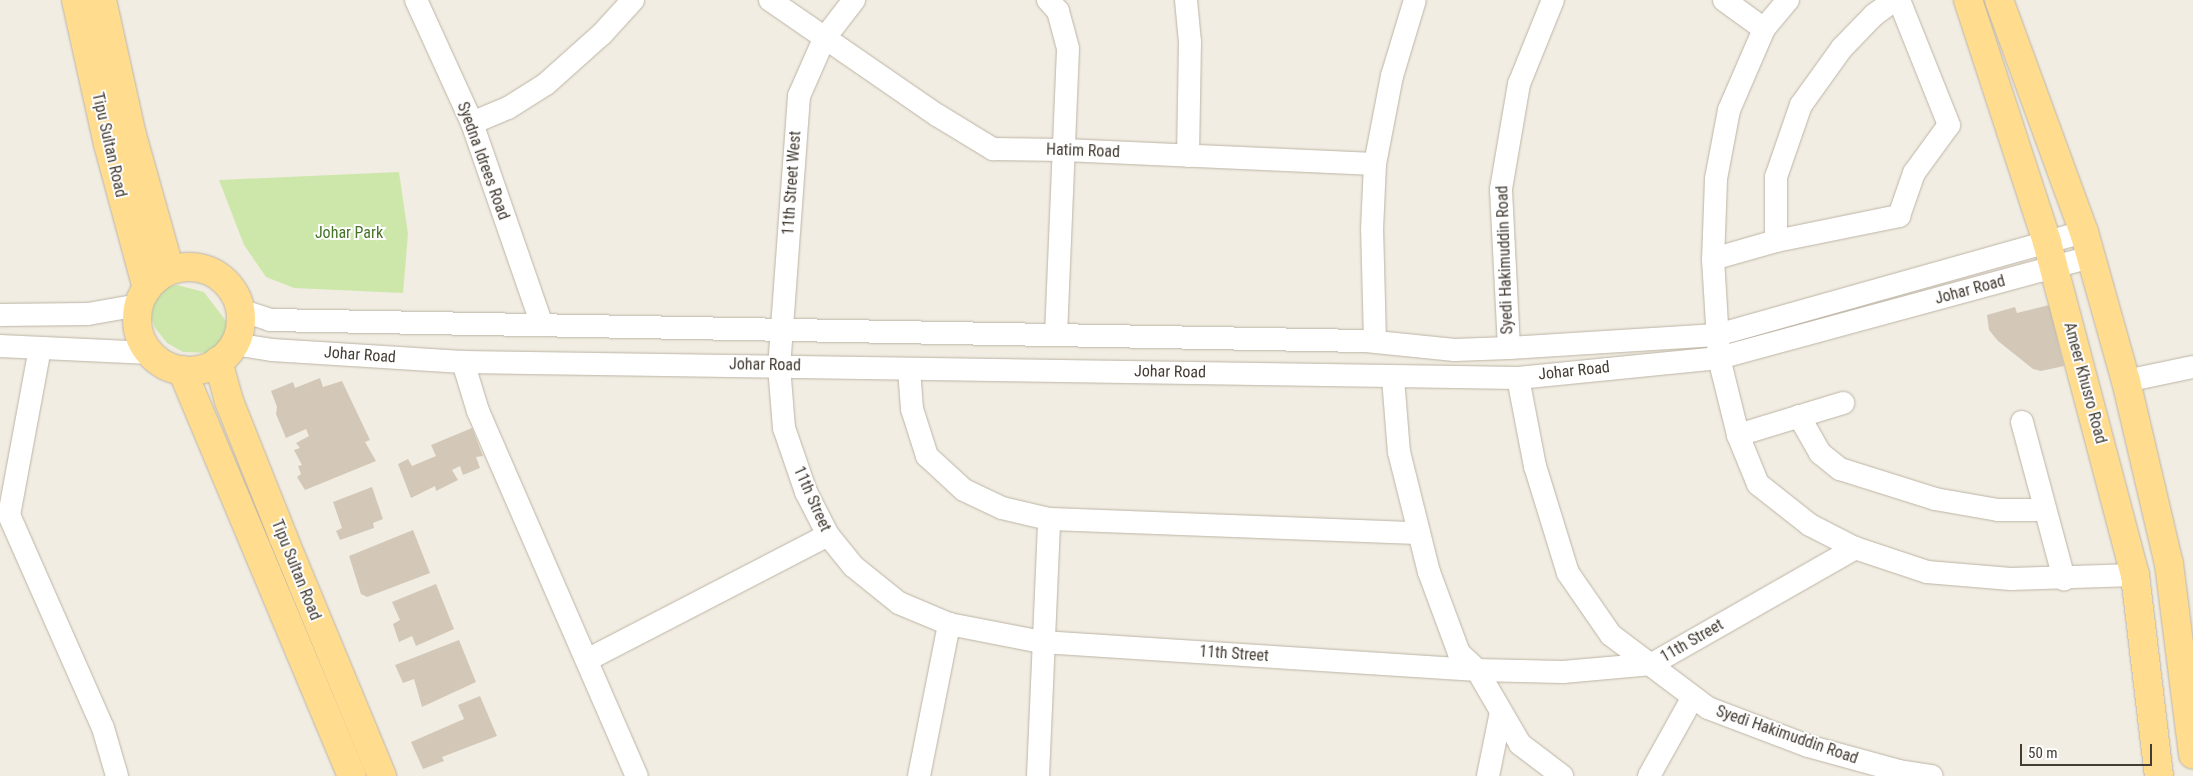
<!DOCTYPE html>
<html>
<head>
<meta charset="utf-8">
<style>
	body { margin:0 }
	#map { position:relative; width:2193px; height:776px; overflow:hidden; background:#f1ede2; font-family:"Roboto Condensed",sans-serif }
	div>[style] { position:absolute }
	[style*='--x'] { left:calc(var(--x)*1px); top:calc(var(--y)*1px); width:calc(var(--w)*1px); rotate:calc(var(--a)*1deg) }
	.green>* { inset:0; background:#cde7aa }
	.building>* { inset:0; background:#d3c8b8 }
	.roads { filter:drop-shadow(0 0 1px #bdb4a5) drop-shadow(0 0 1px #bdb4a5) }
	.minor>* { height:22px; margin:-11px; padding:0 11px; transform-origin:11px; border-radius:11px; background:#fff }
	.major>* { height:28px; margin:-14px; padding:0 14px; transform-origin:14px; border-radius:14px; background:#ffdc8e }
	.major>.ring { margin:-14px; padding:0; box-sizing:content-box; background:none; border:28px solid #ffdc8e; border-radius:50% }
	span { translate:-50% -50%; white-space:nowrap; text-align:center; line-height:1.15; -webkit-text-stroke:4px #fff; paint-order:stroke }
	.street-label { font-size:16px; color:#433c33 }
	.park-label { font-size:16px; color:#467427 }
	.scale { position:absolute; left:2020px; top:744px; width:132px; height:22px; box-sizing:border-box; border:2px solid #433c33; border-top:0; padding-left:6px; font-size:15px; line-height:18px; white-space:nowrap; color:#433c33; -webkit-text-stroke:4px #fff; paint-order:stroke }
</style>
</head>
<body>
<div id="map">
	<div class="green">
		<div style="clip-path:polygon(399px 172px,408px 234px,403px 293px,294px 288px,266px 277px,244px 245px,219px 180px)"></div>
		<div style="clip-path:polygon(177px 285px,204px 292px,226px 321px,228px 331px,225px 344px,211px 353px,183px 352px,167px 343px,155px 328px,151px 317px,155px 297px,166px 287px)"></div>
	</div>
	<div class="building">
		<div style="clip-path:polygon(2049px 305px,2064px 366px,2041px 371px,2033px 369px,1998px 341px,1989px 330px,1987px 315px,2015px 307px,2017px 313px)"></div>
		<div style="clip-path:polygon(320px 378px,323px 387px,342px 381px,370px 440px,365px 442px,376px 461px,305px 490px,297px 477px,301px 474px,298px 466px,302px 465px,294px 450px,300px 448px,296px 443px,309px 436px,306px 429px,286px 438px,276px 414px,277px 407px,271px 391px,293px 382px,295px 388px)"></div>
		<div style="clip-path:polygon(472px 428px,483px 456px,476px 457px,480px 468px,463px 475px,460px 466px,452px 470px,458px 480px,436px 491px,435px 486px,411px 498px,398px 464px,408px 459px,412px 466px,436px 456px,431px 445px)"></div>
		<div style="clip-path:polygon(372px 487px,383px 519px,373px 523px,374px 528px,340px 540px,336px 531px,342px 528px,333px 502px)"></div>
		<div style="clip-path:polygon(413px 530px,430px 573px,367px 597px,361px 594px,349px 556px)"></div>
		<div style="clip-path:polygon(436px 584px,454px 629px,416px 646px,412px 636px,399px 642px,393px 624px,400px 620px,392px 602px)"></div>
		<div style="clip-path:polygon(459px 640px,476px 682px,422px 707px,414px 679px,403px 683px,395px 665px)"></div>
		<div style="clip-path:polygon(480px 696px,497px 736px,442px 757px,444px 761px,423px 769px,411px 742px,464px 719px,458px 705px)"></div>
	</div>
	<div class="roads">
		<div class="minor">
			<div style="--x:416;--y:0;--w:135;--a:65.5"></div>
			<div style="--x:472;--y:123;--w:214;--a:70.9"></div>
			<div style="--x:770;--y:0;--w:203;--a:34.6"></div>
			<div style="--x:937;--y:115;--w:66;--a:31.3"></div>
			<div style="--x:993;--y:149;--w:71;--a:0.8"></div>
			<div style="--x:1064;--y:150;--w:311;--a:2.6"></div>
			<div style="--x:854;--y:0;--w:49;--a:127.6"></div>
			<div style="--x:824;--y:39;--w:62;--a:113.7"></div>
			<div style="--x:799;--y:96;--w:271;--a:94.2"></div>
			<div style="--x:779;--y:366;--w:62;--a:85.4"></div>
			<div style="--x:784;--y:428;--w:68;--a:71"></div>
			<div style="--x:806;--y:492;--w:48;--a:62.9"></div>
			<div style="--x:828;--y:535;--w:40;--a:51"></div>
			<div style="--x:853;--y:566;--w:59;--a:38.8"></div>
			<div style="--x:899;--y:603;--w:54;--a:22.8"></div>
			<div style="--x:949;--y:624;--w:95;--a:11"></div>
			<div style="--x:1042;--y:642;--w:436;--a:3.7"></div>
			<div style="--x:1477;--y:670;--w:86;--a:1.3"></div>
			<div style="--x:1563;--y:672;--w:89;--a:-5.1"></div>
			<div style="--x:1652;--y:664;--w:234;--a:-29.7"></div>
			<div style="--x:1048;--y:0;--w:15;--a:48"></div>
			<div style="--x:1058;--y:11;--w:39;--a:75"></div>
			<div style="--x:1068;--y:49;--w:286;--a:92.4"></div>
			<div style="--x:1186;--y:0;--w:42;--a:84.6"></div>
			<div style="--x:1190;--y:42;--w:114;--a:91"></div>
			<div style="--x:1724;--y:0;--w:49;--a:35.9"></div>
			<div style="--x:1788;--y:0;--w:38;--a:130"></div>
			<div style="--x:1764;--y:29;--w:88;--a:113.4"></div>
			<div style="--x:1729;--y:110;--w:70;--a:100.7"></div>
			<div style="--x:1716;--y:179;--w:80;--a:92.1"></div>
			<div style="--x:1713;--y:259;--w:99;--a:86.5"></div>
			<div style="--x:1719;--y:358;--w:79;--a:76.1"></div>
			<div style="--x:1738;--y:435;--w:53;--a:67.8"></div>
			<div style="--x:1758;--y:484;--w:66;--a:38.3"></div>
			<div style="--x:1810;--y:525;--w:51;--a:27.1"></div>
			<div style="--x:1855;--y:548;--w:76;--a:18.4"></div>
			<div style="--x:1927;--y:572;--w:84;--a:4.8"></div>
			<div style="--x:2011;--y:579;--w:124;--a:-1.8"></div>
			<div style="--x:472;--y:123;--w:39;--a:-23"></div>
			<div style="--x:508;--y:108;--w:45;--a:-32.3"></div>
			<div style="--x:546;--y:84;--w:75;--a:-41.8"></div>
			<div style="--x:602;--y:34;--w:46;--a:-47.6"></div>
			<div style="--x:1776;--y:241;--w:64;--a:-90"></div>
			<div style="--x:1776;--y:177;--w:76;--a:-70.9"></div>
			<div style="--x:1801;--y:105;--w:70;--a:-54.3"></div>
			<div style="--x:1842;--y:48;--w:46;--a:-45.9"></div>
			<div style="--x:1874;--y:15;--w:26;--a:-36"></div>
			<div style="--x:1713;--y:259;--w:66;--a:-15.9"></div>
			<div style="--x:1776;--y:241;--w:126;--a:-11.5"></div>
			<div style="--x:1899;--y:216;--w:46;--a:-70.8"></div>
			<div style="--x:1914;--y:173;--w:59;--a:-53.9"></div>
			<div style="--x:1949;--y:125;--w:135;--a:-111.8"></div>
			<div style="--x:240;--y:310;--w:32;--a:18"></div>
			<div style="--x:270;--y:320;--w:1096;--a:1.1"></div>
			<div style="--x:1366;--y:341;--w:89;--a:5.8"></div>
			<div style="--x:1455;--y:350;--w:54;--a:-2.1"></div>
			<div style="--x:1509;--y:348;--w:208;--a:-3.6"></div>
			<div style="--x:1717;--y:335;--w:381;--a:-15.7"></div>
			<div style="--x:0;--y:315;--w:88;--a:-0.7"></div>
			<div style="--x:88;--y:314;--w:52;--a:-10"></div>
			<div style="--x:1375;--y:341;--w:111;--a:-91.5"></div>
			<div style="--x:1372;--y:230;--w:66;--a:-87.4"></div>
			<div style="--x:1375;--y:164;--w:90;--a:-79.1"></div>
			<div style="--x:1392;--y:76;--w:79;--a:-73.2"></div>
			<div style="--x:234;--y:344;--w:38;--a:9"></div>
			<div style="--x:272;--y:350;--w:191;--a:3.6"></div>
			<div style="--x:463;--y:362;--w:1055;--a:0.87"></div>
			<div style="--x:1518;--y:378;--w:202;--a:-5.7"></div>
			<div style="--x:1719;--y:358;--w:386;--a:-15.2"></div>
			<div style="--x:0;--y:346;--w:150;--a:2.7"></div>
			<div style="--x:40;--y:348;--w:170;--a:100.5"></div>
			<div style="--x:9;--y:515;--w:233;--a:66.2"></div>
			<div style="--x:103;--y:728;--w:50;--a:73.7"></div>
			<div style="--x:1509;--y:348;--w:159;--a:-92.9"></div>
			<div style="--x:1501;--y:189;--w:107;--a:-80.3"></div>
			<div style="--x:1519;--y:84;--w:91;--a:-68"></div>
			<div style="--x:463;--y:362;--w:51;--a:73"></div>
			<div style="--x:478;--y:411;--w:398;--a:66.5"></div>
			<div style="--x:909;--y:369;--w:40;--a:85.7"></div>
			<div style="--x:912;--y:409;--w:49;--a:72.3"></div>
			<div style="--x:927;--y:456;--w:50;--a:42.6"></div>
			<div style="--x:964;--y:490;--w:42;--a:25.3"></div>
			<div style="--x:1002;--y:508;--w:48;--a:13.2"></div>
			<div style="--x:1049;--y:519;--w:370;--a:2.2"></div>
			<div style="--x:1393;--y:378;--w:74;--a:85.4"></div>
			<div style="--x:1399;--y:452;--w:124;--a:76"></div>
			<div style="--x:1429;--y:572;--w:86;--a:69.7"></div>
			<div style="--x:1459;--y:653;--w:25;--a:43"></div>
			<div style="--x:1477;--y:670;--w:86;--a:59.8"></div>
			<div style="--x:1520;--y:744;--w:53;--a:37.3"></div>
			<div style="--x:1518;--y:378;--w:90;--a:79.1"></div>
			<div style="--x:1535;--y:466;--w:112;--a:72.9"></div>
			<div style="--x:1568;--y:573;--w:75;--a:55.3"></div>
			<div style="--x:1611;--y:635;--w:121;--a:37"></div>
			<div style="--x:1708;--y:708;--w:107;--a:20.8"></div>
			<div style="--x:1808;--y:746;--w:94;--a:15.4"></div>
			<div style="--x:1899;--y:771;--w:33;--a:9"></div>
			<div style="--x:2126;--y:381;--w:68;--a:-11.8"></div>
			<div style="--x:1799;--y:416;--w:43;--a:60.4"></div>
			<div style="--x:1820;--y:453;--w:26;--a:39"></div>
			<div style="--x:1840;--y:469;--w:100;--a:17.5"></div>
			<div style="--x:1935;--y:499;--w:64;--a:9.9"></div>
			<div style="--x:1998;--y:510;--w:47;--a:0"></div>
			<div style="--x:2022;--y:422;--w:163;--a:75"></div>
			<div style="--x:1738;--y:435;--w:110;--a:-16.9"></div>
			<div style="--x:587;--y:660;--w:271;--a:-27.4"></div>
			<div style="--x:919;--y:776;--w:155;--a:-78.8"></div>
			<div style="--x:1038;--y:776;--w:257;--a:-87.5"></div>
			<div style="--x:1488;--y:776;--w:65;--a:-78.5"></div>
			<div style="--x:1649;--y:776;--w:90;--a:-60.9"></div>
		</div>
		<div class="major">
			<div style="--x:76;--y:0;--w:148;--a:77.5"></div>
			<div style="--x:108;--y:144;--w:150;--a:74.9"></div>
			<div style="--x:102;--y:0;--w:138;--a:77.5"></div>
			<div style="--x:132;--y:135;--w:140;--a:74.3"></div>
			<div style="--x:1968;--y:0;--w:255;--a:71.9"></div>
			<div style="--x:2047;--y:242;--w:344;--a:75.2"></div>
			<div style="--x:2135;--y:575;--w:202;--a:83.2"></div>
			<div style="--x:1999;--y:0;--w:247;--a:69.9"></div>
			<div style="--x:2084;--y:232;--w:155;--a:74.3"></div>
			<div style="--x:2126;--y:381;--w:188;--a:76.8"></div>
			<div style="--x:2169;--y:564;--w:192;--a:82.8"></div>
			<div class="ring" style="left:137px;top:267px;width:76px;height:76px"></div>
			<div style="--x:218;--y:361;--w:41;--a:74.6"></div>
			<div style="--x:229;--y:401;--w:146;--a:68.3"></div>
			<div style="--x:283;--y:537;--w:259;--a:67.5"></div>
			<div style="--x:182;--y:370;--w:440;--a:67.3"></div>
		</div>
	</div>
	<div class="street-label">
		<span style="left:109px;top:145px;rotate:77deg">Tipu Sultan Road</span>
		<span style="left:1083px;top:151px;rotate:2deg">Hatim Road</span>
		<span style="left:483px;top:161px;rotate:70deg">Syedna Idrees Road</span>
		<span style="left:792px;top:183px;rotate:-86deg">11th Street West</span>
		<span style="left:1505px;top:260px;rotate:-92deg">Syedi Hakimuddin Road</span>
		<span style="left:1970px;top:290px;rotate:-15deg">Johar Road</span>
		<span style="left:360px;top:355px;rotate:4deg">Johar Road</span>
		<span style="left:765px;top:365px;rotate:1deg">Johar Road</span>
		<span style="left:1574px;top:371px;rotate:-6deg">Johar Road</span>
		<span style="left:1170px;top:372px;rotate:1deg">Johar Road</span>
		<span style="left:2085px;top:383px;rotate:75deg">Ameer Khusro Road</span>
		<span style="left:812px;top:499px;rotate:66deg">11th Street</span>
		<span style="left:296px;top:570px;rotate:68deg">Tipu Sultan Road</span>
		<span style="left:1692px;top:641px;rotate:-30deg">11th Street</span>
		<span style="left:1234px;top:654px;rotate:4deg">11th Street</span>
		<span style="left:1787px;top:735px;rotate:19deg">Syedi Hakimuddin Road</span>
	</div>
	<div class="park-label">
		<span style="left:349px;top:233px">Johar Park</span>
	</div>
	<div class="scale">50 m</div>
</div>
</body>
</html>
